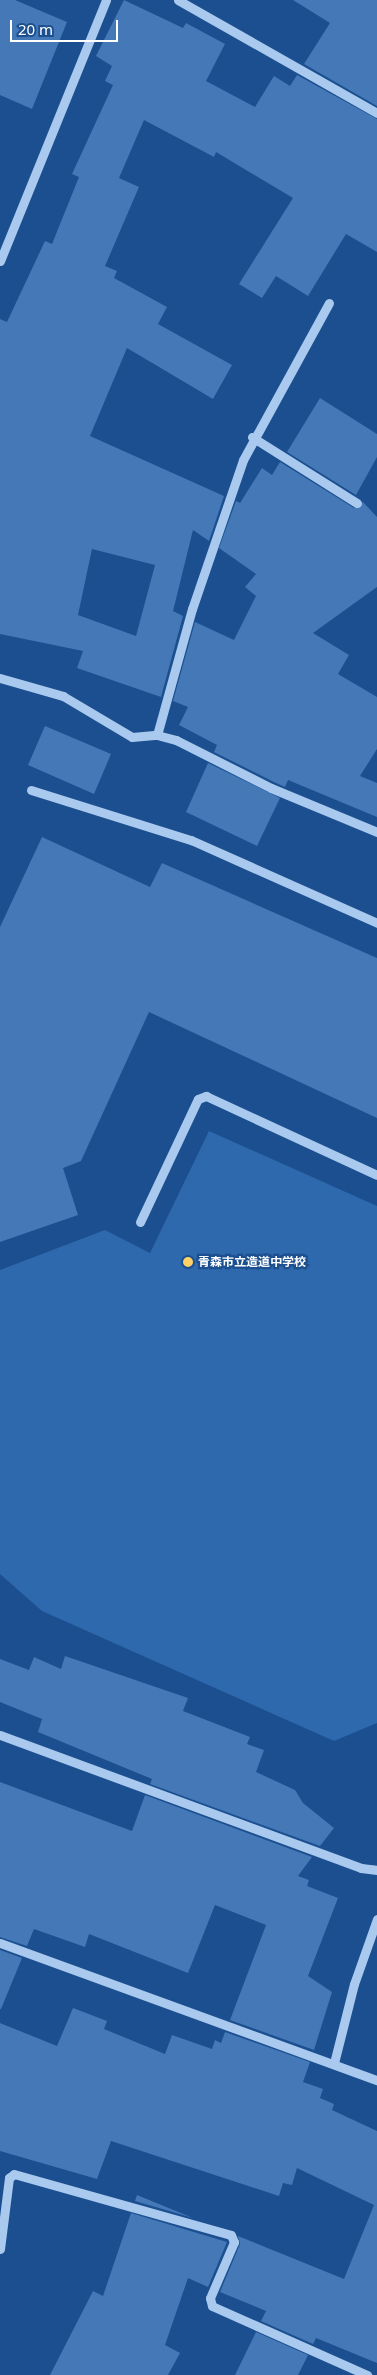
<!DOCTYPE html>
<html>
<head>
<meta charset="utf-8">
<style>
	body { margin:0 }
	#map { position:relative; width:377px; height:2375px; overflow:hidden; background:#1b4f8f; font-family:"Noto Sans","Noto Sans JP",sans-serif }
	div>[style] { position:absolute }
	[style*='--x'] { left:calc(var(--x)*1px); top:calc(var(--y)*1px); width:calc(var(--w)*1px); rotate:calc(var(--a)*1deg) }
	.green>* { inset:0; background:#2e69ad }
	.building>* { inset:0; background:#4478b7 }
	.minor>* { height:9px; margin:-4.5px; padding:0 4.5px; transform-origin:4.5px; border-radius:4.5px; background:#a9c9ee }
	.dots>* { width:14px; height:14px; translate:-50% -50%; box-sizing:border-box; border:2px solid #1b4f8f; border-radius:50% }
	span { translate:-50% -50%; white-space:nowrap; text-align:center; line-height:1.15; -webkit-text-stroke:4.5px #1b4f8f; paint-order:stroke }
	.poi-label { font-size:12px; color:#fff; font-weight:700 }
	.left { translate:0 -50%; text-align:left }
	.scale { position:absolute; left:10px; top:20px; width:108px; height:22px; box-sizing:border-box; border:2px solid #fff; border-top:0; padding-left:6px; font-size:15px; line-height:18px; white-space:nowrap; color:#fff; -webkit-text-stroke:4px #1b4f8f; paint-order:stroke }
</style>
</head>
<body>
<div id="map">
	<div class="green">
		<div style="clip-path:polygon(209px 1131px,377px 1206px,377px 1723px,334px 1741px,42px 1611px,0 1574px,0 1270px,105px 1230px,150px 1253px)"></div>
	</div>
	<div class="building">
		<div style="clip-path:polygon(0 0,15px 0,67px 22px,32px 109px,0 95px)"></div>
		<div style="clip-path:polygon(evenodd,124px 0,183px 28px,186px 23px,225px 44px,206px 81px,255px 107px,274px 76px,290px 86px,297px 75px,377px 119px,377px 252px,346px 234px,308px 296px,276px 276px,262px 298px,239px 284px,293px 198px,216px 152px,214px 157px,144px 120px,119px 178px,139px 187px,105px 266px,117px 271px,114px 278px,167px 307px,158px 324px,232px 365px,213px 399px,127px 348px,90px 436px,224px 496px,209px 541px,193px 530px,173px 611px,183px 616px,161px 697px,77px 668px,83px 651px,0 634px,0 319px,7px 322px,45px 241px,52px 244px,79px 177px,72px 174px,113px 85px,105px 81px,112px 66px,96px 56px,124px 0,92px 549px,155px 565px,136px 636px,78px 615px,92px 549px)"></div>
		<div style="clip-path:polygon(293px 0,377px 0,377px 106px,304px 64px,330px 23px)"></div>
		<div style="clip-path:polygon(320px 398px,377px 434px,377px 457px,356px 495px,287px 452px)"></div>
		<div style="clip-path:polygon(280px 462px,354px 508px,363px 502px,377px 517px,377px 587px,313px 633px,349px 655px,338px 674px,377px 697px,377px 749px,360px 776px,377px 783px,377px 817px,288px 780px,285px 787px,274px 782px,214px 752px,217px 745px,179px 725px,188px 707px,173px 701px,195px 622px,234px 640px,256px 596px,245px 587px,256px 574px,219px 548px,236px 501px,240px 503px,262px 468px,272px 475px)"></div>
		<div style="clip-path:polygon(45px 726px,111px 754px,94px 794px,28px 765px)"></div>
		<div style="clip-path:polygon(208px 763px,280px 798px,257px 846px,186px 812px)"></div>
		<div style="clip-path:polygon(42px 837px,150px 887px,162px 863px,377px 958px,377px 1118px,149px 1012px,81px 1161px,63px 1168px,78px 1215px,0 1242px,0 927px)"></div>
		<div style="clip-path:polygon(65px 1656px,188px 1698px,183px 1711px,250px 1737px,247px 1744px,264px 1750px,256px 1772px,295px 1790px,303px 1803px,334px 1828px,320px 1846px,150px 1784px,152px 1779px,38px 1732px,42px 1719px,0 1702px,0 1659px,29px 1670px,34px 1657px,61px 1669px)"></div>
		<div style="clip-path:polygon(0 1782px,132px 1831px,145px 1795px,312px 1857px,298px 1876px,309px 1880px,307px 1886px,338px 1898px,308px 1976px,332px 1992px,314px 2050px,230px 2020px,266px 1925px,215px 1905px,188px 1973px,89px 1934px,85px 1947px,34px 1929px,27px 1946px,0 1937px)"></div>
		<div style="clip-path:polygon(0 1950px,22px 1958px,1px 2009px,0 2009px)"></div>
		<div style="clip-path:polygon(73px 2008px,107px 2021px,104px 2029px,165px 2054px,172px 2035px,212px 2049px,215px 2040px,221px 2043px,225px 2032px,310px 2062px,303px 2082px,323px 2089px,320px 2098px,334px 2104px,332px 2110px,377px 2131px,377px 2363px,316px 2338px,313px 2344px,261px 2321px,266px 2311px,220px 2292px,240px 2244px,238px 2236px,344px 2279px,374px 2205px,297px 2168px,292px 2185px,283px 2183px,279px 2196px,111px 2141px,97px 2179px,0 2151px,0 2023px,57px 2046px)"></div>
		<div style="clip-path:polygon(137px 2195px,193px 2218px,135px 2201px)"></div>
		<div style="clip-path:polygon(131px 2213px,227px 2242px,208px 2287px,188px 2278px,165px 2345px,180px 2353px,168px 2375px,50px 2375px,93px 2291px,103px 2296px)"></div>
		<div style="clip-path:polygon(256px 2332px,308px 2355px,298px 2375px,235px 2375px)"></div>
	</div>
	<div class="minor">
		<div style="--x:178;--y:0;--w:229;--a:29.6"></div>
		<div style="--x:0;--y:261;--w:282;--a:-67.9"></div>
		<div style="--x:252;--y:437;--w:124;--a:32.2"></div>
		<div style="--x:0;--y:678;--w:66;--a:15.9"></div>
		<div style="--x:63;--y:696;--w:80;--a:30.7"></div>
		<div style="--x:132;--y:737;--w:25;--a:-5"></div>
		<div style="--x:157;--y:735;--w:20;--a:15"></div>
		<div style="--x:176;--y:740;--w:106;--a:26.8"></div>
		<div style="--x:271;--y:788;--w:115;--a:22.5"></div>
		<div style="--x:157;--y:735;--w:131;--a:-74.5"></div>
		<div style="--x:192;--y:609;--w:157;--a:-71.1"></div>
		<div style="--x:243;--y:460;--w:179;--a:-61.3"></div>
		<div style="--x:31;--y:790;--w:168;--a:17.4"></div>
		<div style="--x:191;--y:840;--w:204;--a:24"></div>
		<div style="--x:140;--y:1222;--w:136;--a:-64.8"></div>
		<div style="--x:198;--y:1099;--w:9;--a:-21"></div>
		<div style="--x:206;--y:1096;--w:188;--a:24.8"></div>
		<div style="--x:0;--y:1735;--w:385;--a:20.2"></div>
		<div style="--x:361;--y:1868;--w:16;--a:7"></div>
		<div style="--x:0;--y:1943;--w:401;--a:20"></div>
		<div style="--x:334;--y:2063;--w:81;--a:-75.8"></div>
		<div style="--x:354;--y:1984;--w:69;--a:-70.5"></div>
		<div style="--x:0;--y:2249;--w:72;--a:-82.8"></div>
		<div style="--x:9;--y:2178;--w:6;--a:-39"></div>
		<div style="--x:14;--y:2174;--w:225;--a:15.7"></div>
		<div style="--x:231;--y:2235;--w:8;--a:67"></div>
		<div style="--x:234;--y:2242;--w:61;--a:113.2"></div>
		<div style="--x:210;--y:2298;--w:8;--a:76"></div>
		<div style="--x:212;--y:2306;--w:170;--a:24"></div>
	</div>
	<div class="dots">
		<div style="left:188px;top:1262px;background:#ffd166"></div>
	</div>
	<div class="poi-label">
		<span class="left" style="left:198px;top:1262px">青森市立造道中学校</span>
	</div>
	<div class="scale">20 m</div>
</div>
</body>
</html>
